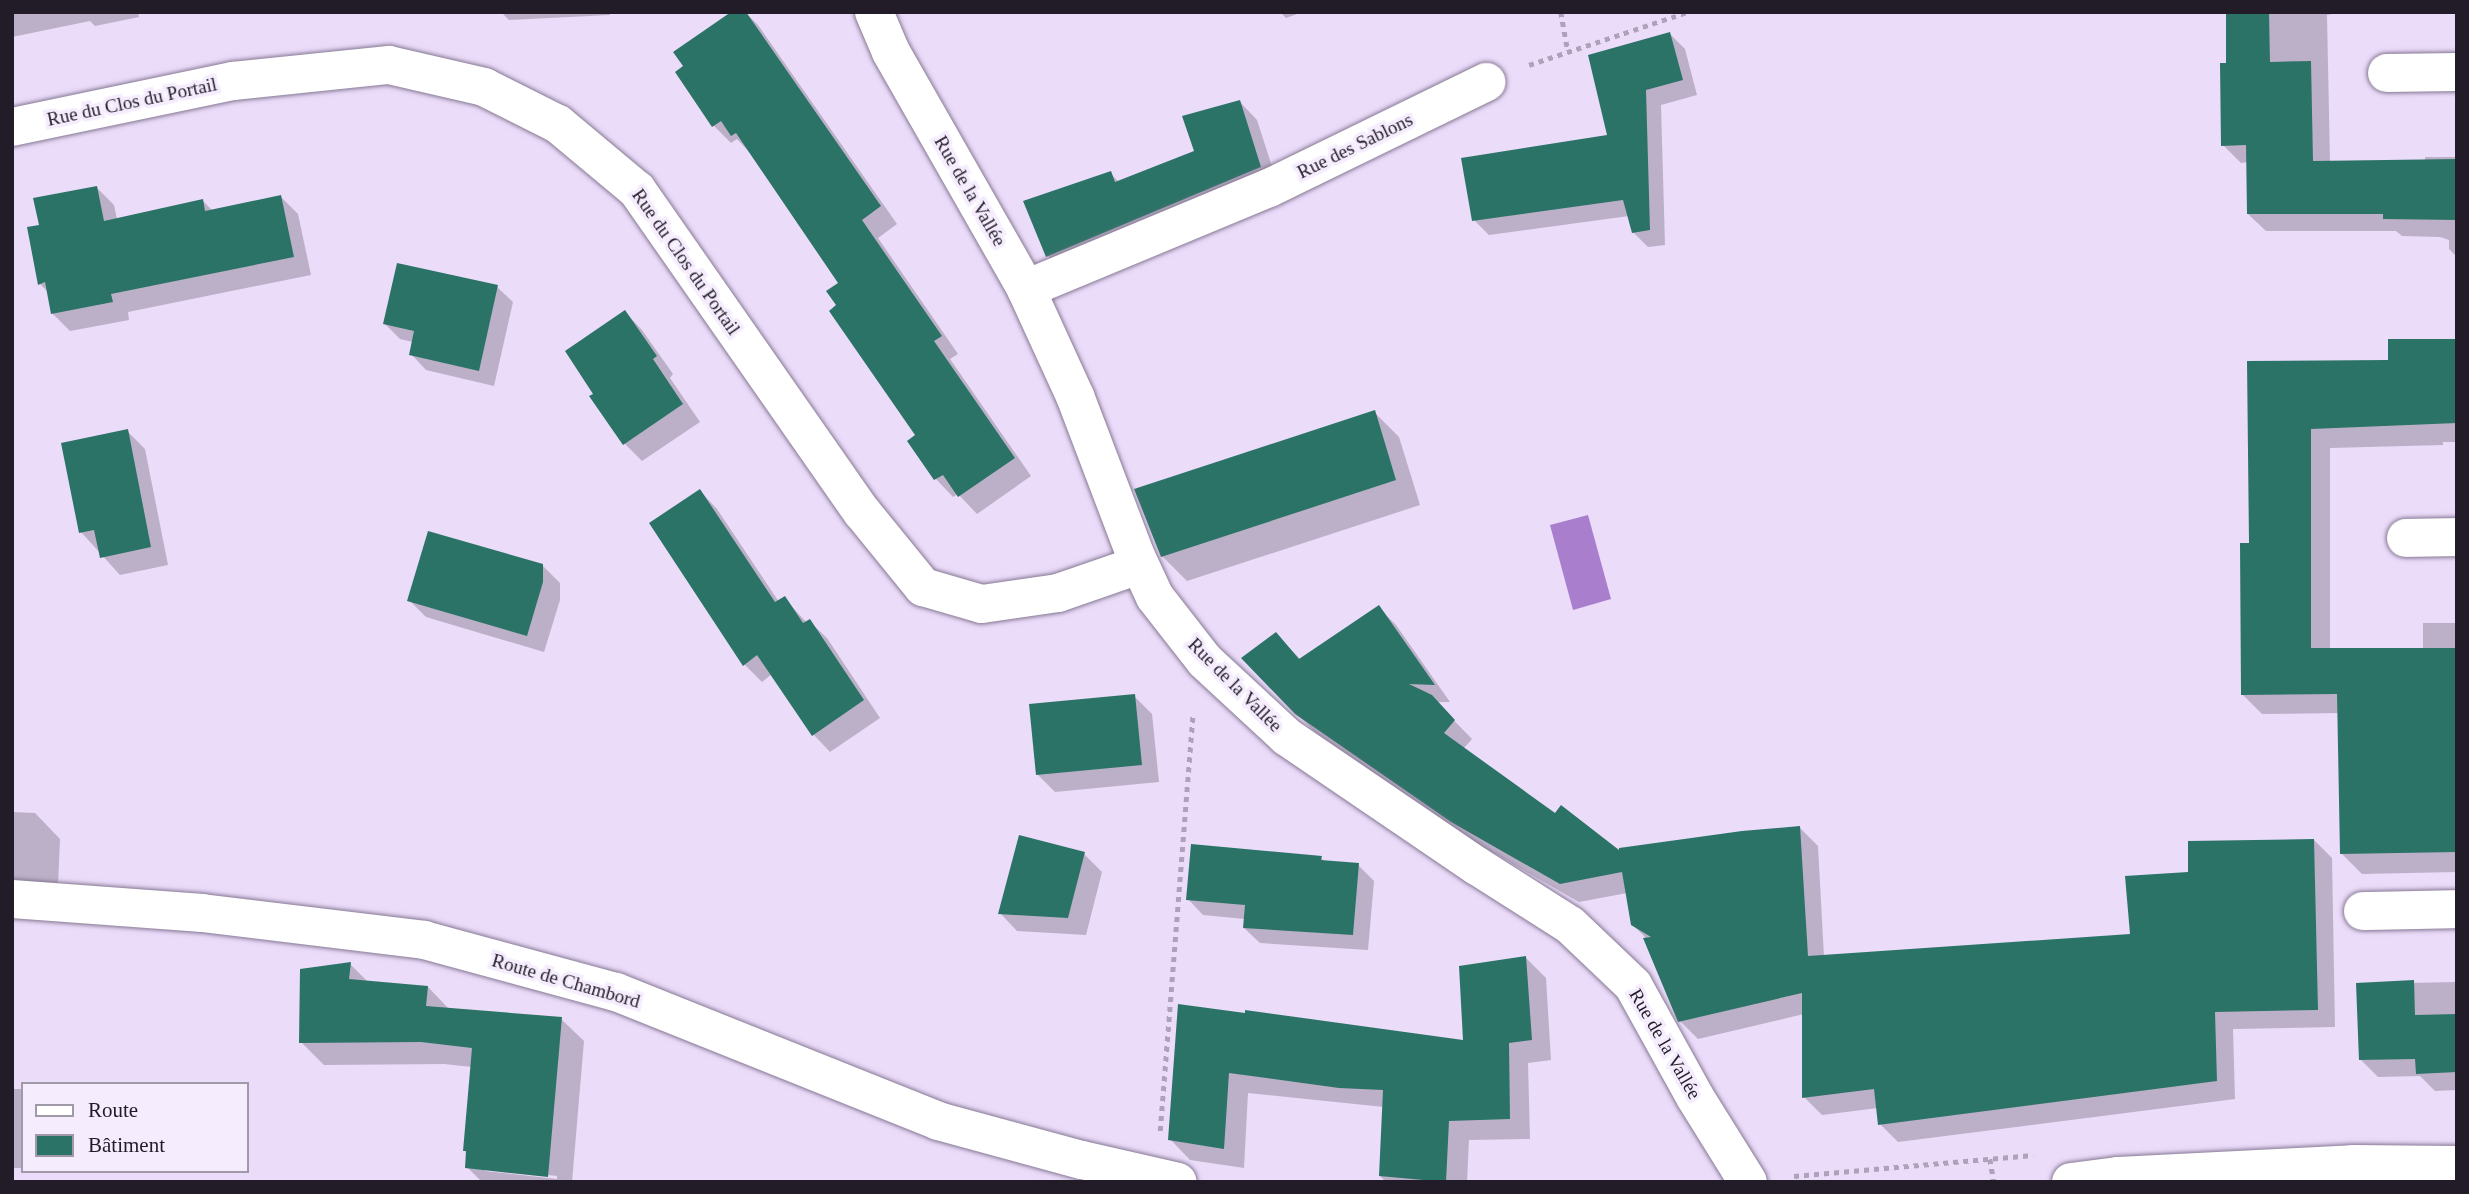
<!DOCTYPE html>
<html>
<head>
<meta charset="utf-8">
<style>
	body { margin:0 }
	#map { position:relative; width:2469px; height:1194px; overflow:hidden; background:#ebdcfa; font-family:Georgia,serif }
	div>[style] { position:absolute }
	[style*='--x'] { left:calc(var(--x)*1px); top:calc(var(--y)*1px); width:calc(var(--w)*1px); rotate:calc(var(--a)*1deg) }
	.water>* { inset:0; background:#a87ecd }
	.shadow>* { inset:0; background:#0003 }
	.building>* { inset:0; background:#2c7367 }
	.path>* { height:4.5px; margin-top:-2.25px; transform-origin:0; background:repeating-linear-gradient(90deg,#aea2ba 0 5px,transparent 0 10px) }
	.roads { filter:drop-shadow(0 0 2px #867994) drop-shadow(0 0 2px #867994) }
	.minor>* { height:38px; margin:-19px; padding:0 19px; transform-origin:19px; border-radius:19px; background:#fff }
	.secondary>* { height:38px; margin:-19px; padding:0 19px; transform-origin:19px; border-radius:19px; background:#fff }
	span { translate:-50% -50%; white-space:nowrap; text-align:center; line-height:1.15; -webkit-text-stroke:7px #f5ecfe; paint-order:stroke }
	.street-label { font-size:19px; color:#211c27 }
	.frame { position:absolute; inset:0; border:14px solid #211c27; pointer-events:none }
	.legend { position:absolute; left:21px; top:1082px; width:228px; height:91px; box-sizing:border-box; background:#f5ecfe; border:2px solid #a099a8; margin:0; padding:9px 12px; list-style:none; font-size:21px; color:#211c27 }
	.legend li { display:flex; align-items:center; gap:14px; height:35px }
	.legend b { width:35px; border:2px solid #a099a8 }
</style>
</head>
<body>
<div id="map">
	<div class="water">
		<div style="clip-path:polygon(1588px 515px,1611px 599px,1573px 610px,1550px 525px)"></div>
	</div>
	<div class="shadow">
		<div style="clip-path:polygon(12px 12px,138px 12px,139px 17px,95px 26px,90px 21px,12px 37px)"></div>
		<div style="clip-path:polygon(501px 12px,610px 12px,610px 15px,509px 20px)"></div>
		<div style="clip-path:polygon(745px 12px,758px 25px,897px 224px,878px 238px,958px 354px,950px 359px,1031px 476px,977px 514px,958px 494px,953px 497px,936px 479px,910px 441px,917px 435px,839px 305px,840px 283px,750px 153px,737px 139px,731px 143px,713px 125px)"></div>
		<div style="clip-path:polygon(1280px 12px,1303px 12px,1286px 18px)"></div>
		<div style="clip-path:polygon(2228px 12px,2342px 12px,2327px 15px,2330px 163px,2425px 161px,2425px 157px,2457px 157px,2457px 257px,2449px 249px,2449px 240px,2440px 237px,2402px 236px,2396px 231px,2266px 231px,2248px 214px,2248px 162px,2241px 163px,2223px 145px)"></div>
		<div style="clip-path:polygon(1670px 34px,1685px 49px,1697px 95px,1661px 105px,1665px 245px,1648px 247px,1633px 232px,1629px 216px,1489px 235px,1474px 220px,1610px 137px)"></div>
		<div style="clip-path:polygon(1240px 102px,1257px 120px,1278px 185px,1065px 274px,1048px 256px,1110px 173px,1119px 182px,1196px 152px)"></div>
		<div style="clip-path:polygon(97px 188px,114px 205px,117px 219px,202px 200px,213px 211px,281px 197px,298px 214px,311px 275px,128px 312px,129px 320px,70px 331px,53px 314px,49px 293px,40px 284px,41px 226px)"></div>
		<div style="clip-path:polygon(497px 287px,513px 302px,494px 386px,426px 370px,411px 354px,413px 342px,400px 339px,384px 323px)"></div>
		<div style="clip-path:polygon(625px 312px,642px 330px,673px 374px,670px 378px,700px 422px,642px 461px,624px 443px,595px 394px)"></div>
		<div style="clip-path:polygon(2457px 341px,2457px 442px,2443px 442px,2443px 445px,2330px 448px,2330px 649px,2423px 650px,2423px 623px,2457px 623px,2457px 872px,2362px 874px,2342px 854px,2339px 713px,2262px 714px,2242px 694px,2251px 545px,2249px 363px,2390px 361px)"></div>
		<div style="clip-path:polygon(1374px 412px,1399px 437px,1420px 505px,1187px 581px,1162px 556px)"></div>
		<div style="clip-path:polygon(127px 431px,145px 449px,168px 565px,120px 575px,81px 532px)"></div>
		<div style="clip-path:polygon(700px 491px,717px 509px,779px 602px,784px 598px,807px 623px,809px 621px,827px 638px,880px 718px,830px 752px,813px 734px,772px 674px,762px 682px,745px 665px)"></div>
		<div style="clip-path:polygon(543px 566px,560px 583px,560px 600px,544px 652px,426px 617px,409px 600px)"></div>
		<div style="clip-path:polygon(1378px 607px,1396px 625px,1450px 702px,1436px 702px,1472px 739px,1463px 749px,1556px 816px,1621px 854px,1800px 828px,1818px 846px,1824px 957px,2132px 935px,2189px 873px,2314px 840px,2332px 858px,2335px 1027px,2233px 1029px,2235px 1099px,1898px 1142px,1880px 1124px,1878px 1108px,1822px 1115px,1804px 1097px,1804px 1014px,1698px 1039px,1680px 1021px,1647px 939px,1632px 924px,1627px 893px,1579px 902px,1471px 840px,1315px 732px,1296px 713px,1276px 634px,1301px 660px)"></div>
		<div style="clip-path:polygon(1134px 696px,1152px 714px,1159px 782px,1055px 792px,1037px 774px)"></div>
		<div style="clip-path:polygon(12px 812px,35px 813px,60px 839px,58px 886px,12px 884px)"></div>
		<div style="clip-path:polygon(1084px 854px,1102px 872px,1086px 935px,1017px 931px,1000px 913px)"></div>
		<div style="clip-path:polygon(1321px 858px,1325px 862px,1358px 865px,1374px 881px,1368px 950px,1260px 943px,1244px 928px,1245px 919px,1203px 915px,1188px 899px)"></div>
		<div style="clip-path:polygon(1526px 958px,1546px 978px,1551px 1060px,1528px 1063px,1530px 1139px,1469px 1140px,1467px 1182px,1386px 1182px,1380px 1176px,1384px 1107px,1248px 1093px,1244px 1168px,1190px 1160px,1170px 1139px,1179px 1006px,1465px 1043px)"></div>
		<div style="clip-path:polygon(evenodd,350px 964px,368px 982px,428px 987px,450px 1010px,561px 1019px,584px 1041px,572px 1182px,482px 1182px,467px 1167px,468px 1154px,464px 1150px,472px 1067px,444px 1064px,324px 1065px,301px 1042px,350px 964px,485px 1168px,557px 1176px,557px 1179px,485px 1171px,485px 1168px)"></div>
		<div style="clip-path:polygon(2457px 982px,2457px 1090px,2435px 1091px,2420px 1076px,2378px 1077px,2360px 1059px,2358px 984px)"></div>
		<div style="clip-path:polygon(12px 1089px,23px 1089px,23px 1168px,12px 1168px)"></div>
	</div>
	<div class="building">
		<div style="clip-path:polygon(731px 12px,746px 12px,881px 206px,862px 220px,942px 336px,934px 341px,1015px 458px,958px 497px,943px 475px,934px 480px,907px 441px,915px 435px,829px 311px,836px 305px,826px 291px,838px 283px,736px 133px,731px 136px,721px 121px,712px 127px,675px 72px,683px 66px,673px 52px)"></div>
		<div style="clip-path:polygon(2226px 12px,2269px 12px,2270px 62px,2311px 61px,2313px 161px,2457px 159px,2457px 220px,2383px 219px,2383px 214px,2247px 214px,2246px 145px,2221px 146px,2220px 63px,2226px 63px)"></div>
		<div style="clip-path:polygon(1670px 32px,1683px 80px,1646px 90px,1650px 230px,1632px 233px,1623px 200px,1472px 221px,1461px 158px,1607px 135px,1588px 55px)"></div>
		<div style="clip-path:polygon(1240px 100px,1261px 167px,1046px 257px,1023px 201px,1111px 171px,1115px 182px,1194px 151px,1182px 116px)"></div>
		<div style="clip-path:polygon(97px 186px,104px 221px,203px 199px,205px 211px,281px 195px,294px 257px,111px 294px,113px 302px,51px 314px,45px 282px,38px 285px,27px 227px,39px 225px,33px 198px)"></div>
		<div style="clip-path:polygon(397px 263px,498px 285px,479px 371px,409px 355px,414px 331px,383px 324px)"></div>
		<div style="clip-path:polygon(625px 310px,657px 356px,653px 359px,683px 404px,623px 445px,589px 396px,593px 394px,565px 351px)"></div>
		<div style="clip-path:polygon(2388px 339px,2457px 339px,2457px 423px,2311px 429px,2311px 648px,2457px 648px,2457px 852px,2340px 854px,2337px 694px,2241px 695px,2240px 543px,2249px 543px,2247px 361px,2388px 360px)"></div>
		<div style="clip-path:polygon(1375px 410px,1396px 480px,1161px 557px,1134px 489px)"></div>
		<div style="clip-path:polygon(128px 429px,151px 547px,100px 558px,94px 530px,79px 533px,61px 443px)"></div>
		<div style="clip-path:polygon(700px 489px,775px 602px,785px 596px,803px 623px,810px 619px,864px 700px,812px 736px,757px 655px,743px 666px,649px 523px)"></div>
		<div style="clip-path:polygon(428px 531px,543px 564px,543px 582px,527px 636px,407px 601px)"></div>
		<div style="clip-path:polygon(1379px 605px,1435px 685px,1409px 684px,1432px 695px,1455px 720px,1444px 733px,1555px 813px,1561px 805px,1619px 850px,1619px 848px,1742px 831px,1800px 826px,1808px 956px,2130px 934px,2125px 876px,2188px 872px,2188px 841px,2314px 839px,2318px 1010px,2215px 1012px,2217px 1081px,1878px 1125px,1874px 1089px,1802px 1098px,1802px 993px,1678px 1022px,1643px 938px,1651px 937px,1631px 925px,1622px 872px,1560px 884px,1451px 822px,1295px 714px,1241px 658px,1276px 632px,1299px 659px)"></div>
		<div style="clip-path:polygon(1135px 694px,1142px 765px,1036px 775px,1029px 704px)"></div>
		<div style="clip-path:polygon(1019px 835px,1085px 852px,1068px 918px,998px 914px)"></div>
		<div style="clip-path:polygon(1191px 844px,1322px 856px,1321px 860px,1359px 863px,1353px 935px,1243px 928px,1245px 905px,1186px 900px)"></div>
		<div style="clip-path:polygon(1526px 956px,1532px 1040px,1509px 1043px,1510px 1119px,1449px 1121px,1446px 1182px,1379px 1176px,1383px 1090px,1339px 1088px,1229px 1073px,1224px 1149px,1168px 1140px,1178px 1004px,1245px 1013px,1245px 1010px,1463px 1040px,1459px 966px)"></div>
		<div style="clip-path:polygon(351px 962px,349px 979px,428px 986px,426px 1006px,562px 1017px,548px 1177px,465px 1168px,466px 1151px,463px 1151px,472px 1048px,421px 1042px,299px 1043px,300px 969px)"></div>
		<div style="clip-path:polygon(2414px 980px,2415px 1015px,2457px 1014px,2457px 1072px,2416px 1074px,2415px 1059px,2359px 1060px,2356px 983px)"></div>
	</div>
	<div class="path">
		<div style="--x:1561;--y:12;--w:39;--a:80"></div>
		<div style="--x:1529;--y:65;--w:167;--a:-18.5"></div>
		<div style="--x:1160;--y:1131;--w:418;--a:-85.5"></div>
		<div style="--x:1990;--y:1159;--w:23;--a:80"></div>
		<div style="--x:1794;--y:1176;--w:240;--a:-5"></div>
	</div>
	<div class="roads">
		<div class="minor">
			<div style="--x:874;--y:12;--w:43;--a:67"></div>
			<div style="--x:891;--y:52;--w:273;--a:60.3"></div>
			<div style="--x:1026;--y:289;--w:118;--a:65.4"></div>
			<div style="--x:1075;--y:396;--w:169;--a:69.2"></div>
			<div style="--x:1135;--y:554;--w:47;--a:65.1"></div>
			<div style="--x:1155;--y:597;--w:81;--a:52"></div>
			<div style="--x:1205;--y:661;--w:112;--a:42.8"></div>
			<div style="--x:1287;--y:737;--w:230;--a:34.2"></div>
			<div style="--x:1477;--y:866;--w:110;--a:32.4"></div>
			<div style="--x:1570;--y:925;--w:87;--a:43.6"></div>
			<div style="--x:1633;--y:985;--w:128;--a:61"></div>
			<div style="--x:1695;--y:1097;--w:100;--a:58.1"></div>
			<div style="--x:2387;--y:73;--w:70;--a:-0.8"></div>
			<div style="--x:12;--y:127;--w:226;--a:-11.8"></div>
			<div style="--x:233;--y:81;--w:157;--a:-5.9"></div>
			<div style="--x:389;--y:65;--w:98;--a:13"></div>
			<div style="--x:484;--y:87;--w:83;--a:26.6"></div>
			<div style="--x:558;--y:124;--w:103;--a:39.9"></div>
			<div style="--x:637;--y:190;--w:393;--a:55.1"></div>
			<div style="--x:862;--y:512;--w:97;--a:50.9"></div>
			<div style="--x:923;--y:587;--w:61;--a:16.1"></div>
			<div style="--x:982;--y:604;--w:77;--a:-8.2"></div>
			<div style="--x:1058;--y:593;--w:86;--a:-19.1"></div>
			<div style="--x:1026;--y:289;--w:263;--a:-22.6"></div>
			<div style="--x:1269;--y:188;--w:242;--a:-26"></div>
			<div style="--x:2406;--y:538;--w:51;--a:-1.1"></div>
			<div style="--x:2363;--y:911;--w:94;--a:-1.2"></div>
		</div>
		<div class="secondary">
			<div style="--x:12;--y:899;--w:191;--a:4.2"></div>
			<div style="--x:202;--y:913;--w:224;--a:6.9"></div>
			<div style="--x:424;--y:940;--w:199;--a:15.2"></div>
			<div style="--x:616;--y:992;--w:347;--a:21.8"></div>
			<div style="--x:938;--y:1121;--w:149;--a:15.2"></div>
			<div style="--x:1082;--y:1160;--w:98;--a:12.9"></div>
			<div style="--x:2071;--y:1182;--w:47;--a:-7.3"></div>
			<div style="--x:2118;--y:1176;--w:235;--a:-2.9"></div>
			<div style="--x:2353;--y:1164;--w:104;--a:0.6"></div>
		</div>
	</div>
	<div class="street-label">
		<span style="left:132px;top:102px;rotate:-12deg">Rue du Clos du Portail</span>
		<span style="left:1355px;top:146px;rotate:-26deg">Rue des Sablons</span>
		<span style="left:970px;top:191px;rotate:60deg">Rue de la Vallée</span>
		<span style="left:686px;top:262px;rotate:55deg">Rue du Clos du Portail</span>
		<span style="left:1235px;top:685px;rotate:45deg">Rue de la Vallée</span>
		<span style="left:566px;top:981px;rotate:16deg">Route de Chambord</span>
		<span style="left:1665px;top:1044px;rotate:60deg">Rue de la Vallée</span>
	</div>
	<div class="frame"></div>
	<ul class="legend">
	<li><b style="height:9px;background:#fff"></b>Route</li>
	<li><b style="height:19px;background:#2c7367"></b>Bâtiment</li>
	</ul>
</div>
</body>
</html>
